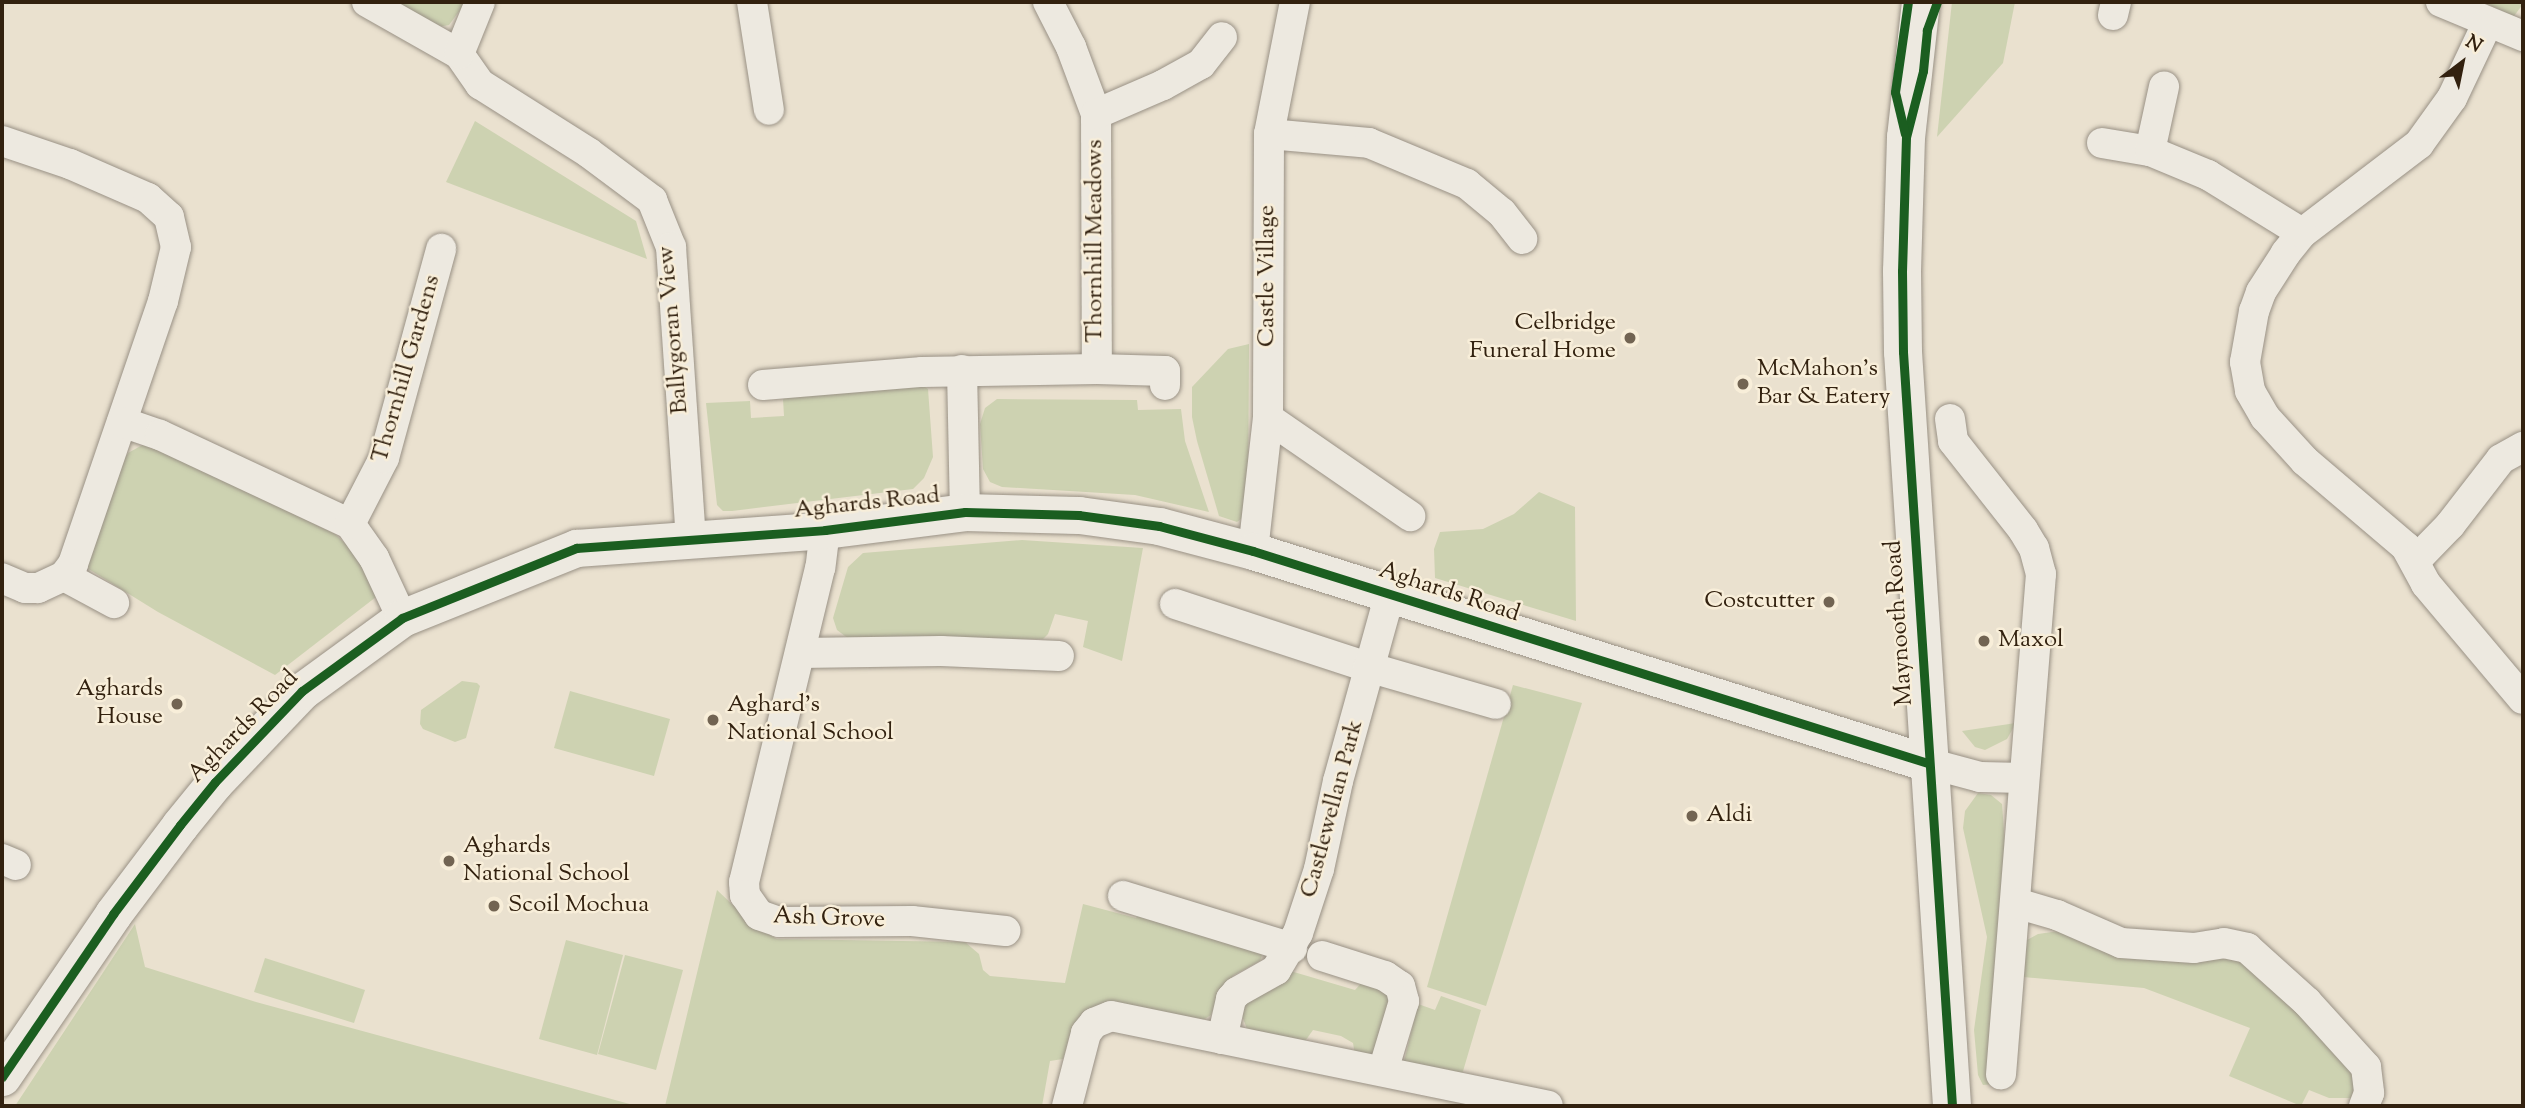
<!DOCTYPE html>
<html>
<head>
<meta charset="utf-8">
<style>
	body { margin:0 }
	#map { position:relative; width:2525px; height:1108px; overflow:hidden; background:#eae1cf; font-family:"Sorts Mill Goudy",serif }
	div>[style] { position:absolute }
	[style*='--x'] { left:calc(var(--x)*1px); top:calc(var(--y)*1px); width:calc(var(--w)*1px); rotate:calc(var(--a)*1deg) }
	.green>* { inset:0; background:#cdd2b1 }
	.roads { filter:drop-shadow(0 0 2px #999185) drop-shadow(0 0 2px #999185) }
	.minor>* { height:30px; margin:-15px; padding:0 15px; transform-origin:15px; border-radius:15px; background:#ede9e0 }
	.tertiary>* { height:37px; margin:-18.5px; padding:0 18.5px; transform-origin:18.5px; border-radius:18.5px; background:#ede9e0 }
	.secondary>* { height:38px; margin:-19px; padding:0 19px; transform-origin:19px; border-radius:19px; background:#ede9e0 }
	.cycleway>* { height:9px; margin:-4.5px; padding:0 4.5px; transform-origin:4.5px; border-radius:4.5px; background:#1b5e20 }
	.dots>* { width:19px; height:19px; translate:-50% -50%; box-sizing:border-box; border:4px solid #f8eed9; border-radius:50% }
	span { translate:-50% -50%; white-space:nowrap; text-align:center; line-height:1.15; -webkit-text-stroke:5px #f8eed9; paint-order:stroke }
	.street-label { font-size:24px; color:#32210f }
	.poi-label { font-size:24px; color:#32210f }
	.right { translate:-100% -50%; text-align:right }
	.left { translate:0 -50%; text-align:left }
	.frame { position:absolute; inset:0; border:4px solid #32210f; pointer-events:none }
	.north { position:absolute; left:2427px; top:28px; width:70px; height:70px; -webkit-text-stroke:5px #f8eed9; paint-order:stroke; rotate:32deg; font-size:19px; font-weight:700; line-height:28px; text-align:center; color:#32210f }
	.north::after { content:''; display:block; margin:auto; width:24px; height:32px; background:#32210f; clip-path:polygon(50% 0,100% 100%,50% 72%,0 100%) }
</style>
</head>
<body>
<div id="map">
	<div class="green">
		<div style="clip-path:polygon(387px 2px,466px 2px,449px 25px,438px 27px)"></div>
		<div style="clip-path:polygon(1952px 2px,2015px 2px,2003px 63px,1937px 137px)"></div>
		<div style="clip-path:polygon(2482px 2px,2523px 2px,2523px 4px,2514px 16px)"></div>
		<div style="clip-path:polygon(475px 121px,636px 221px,647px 259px,446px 182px)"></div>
		<div style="clip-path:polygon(1249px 344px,1248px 507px,1246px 515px,1237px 522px,1219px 516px,1197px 441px,1192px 417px,1192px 387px,1228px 349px)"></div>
		<div style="clip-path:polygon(920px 384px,928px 389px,933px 457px,924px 478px,913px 489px,732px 511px,723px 511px,717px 505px,706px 403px,750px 401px,751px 418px,784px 416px,783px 399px,796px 389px)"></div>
		<div style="clip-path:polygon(997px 399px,1137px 400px,1138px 410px,1181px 409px,1185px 441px,1209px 512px,1135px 495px,1002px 487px,990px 482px,983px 469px,980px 424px,985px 408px)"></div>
		<div style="clip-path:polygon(146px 443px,335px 534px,350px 548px,369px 575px,376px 597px,275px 675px,158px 612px,87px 568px,121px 464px,128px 453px)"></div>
		<div style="clip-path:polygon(1539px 492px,1575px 507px,1576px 621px,1435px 578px,1434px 549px,1440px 532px,1483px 529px,1514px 514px)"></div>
		<div style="clip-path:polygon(1022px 540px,1143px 548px,1122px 661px,1083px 647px,1088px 621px,1055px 614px,1048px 634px,1043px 639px,849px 639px,837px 630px,833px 618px,848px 567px,863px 553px)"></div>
		<div style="clip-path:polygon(462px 681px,477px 683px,480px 686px,466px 738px,455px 742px,423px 729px,420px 724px,421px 710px)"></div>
		<div style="clip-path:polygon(1513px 685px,1582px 703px,1486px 1006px,1427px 987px)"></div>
		<div style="clip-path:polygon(570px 691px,670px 719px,654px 776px,554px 748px)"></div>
		<div style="clip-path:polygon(2016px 723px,2007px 739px,1985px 750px,1975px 747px,1962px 731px)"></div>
		<div style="clip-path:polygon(1978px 793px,1991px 795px,2002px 804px,2005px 845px,2000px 937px,1988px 1051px,1988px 1074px,1994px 1084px,1983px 1085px,1978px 1075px,1974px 1030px,1987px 937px,1963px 828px,1965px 811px)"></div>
		<div style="clip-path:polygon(717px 890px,756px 927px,777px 939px,965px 942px,979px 954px,983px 970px,990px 976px,1065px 983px,1083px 904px,1136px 918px,1140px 913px,1258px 950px,1262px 955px,1260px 961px,1234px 975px,1222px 988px,1211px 1015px,1203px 1020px,1194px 1022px,1092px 1010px,1079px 1017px,1072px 1029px,1063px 1059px,1050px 1061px,1042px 1106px,665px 1106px)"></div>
		<div style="clip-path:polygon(135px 924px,145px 967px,256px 1002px,637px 1106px,15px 1106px)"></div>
		<div style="clip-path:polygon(2059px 931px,2233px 956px,2261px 972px,2348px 1066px,2357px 1087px,2351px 1098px,2329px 1098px,2309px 1090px,2301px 1106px,2229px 1076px,2250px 1028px,2144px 988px,2023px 977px,2027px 940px,2038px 934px)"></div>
		<div style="clip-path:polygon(566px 940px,623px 955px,597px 1055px,539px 1039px)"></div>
		<div style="clip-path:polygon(625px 955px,683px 970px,656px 1070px,598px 1054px)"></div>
		<div style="clip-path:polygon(265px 958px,365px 990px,354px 1023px,254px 992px)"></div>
		<div style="clip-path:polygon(1287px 970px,1355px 990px,1364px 980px,1380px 985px,1391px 1000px,1372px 1056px,1355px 1055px,1353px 1043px,1341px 1036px,1313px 1030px,1303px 1044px,1247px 1029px,1241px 1013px,1245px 1002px)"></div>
		<div style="clip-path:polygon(1441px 996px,1481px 1010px,1461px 1078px,1404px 1062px,1418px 1004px,1435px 1010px)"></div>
	</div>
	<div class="roads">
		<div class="minor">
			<div style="--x:367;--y:2;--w:106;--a:29.5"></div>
			<div style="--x:459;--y:54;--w:37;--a:55"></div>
			<div style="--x:480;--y:84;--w:129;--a:32.3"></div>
			<div style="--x:589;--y:153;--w:79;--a:36.7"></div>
			<div style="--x:652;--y:200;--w:51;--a:68"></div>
			<div style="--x:671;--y:247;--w:292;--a:86.1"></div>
			<div style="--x:752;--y:2;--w:109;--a:81.1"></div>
			<div style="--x:1048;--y:2;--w:51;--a:62.9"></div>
			<div style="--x:1071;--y:47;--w:72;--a:69.5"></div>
			<div style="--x:1096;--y:114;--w:255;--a:89.8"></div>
			<div style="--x:2441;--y:2;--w:89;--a:22.5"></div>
			<div style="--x:2113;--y:15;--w:13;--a:-77"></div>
			<div style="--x:2488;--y:22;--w:84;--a:115.3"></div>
			<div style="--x:2452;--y:98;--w:57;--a:125.7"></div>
			<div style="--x:2419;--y:144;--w:147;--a:142.7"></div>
			<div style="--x:2302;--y:233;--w:26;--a:129"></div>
			<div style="--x:2286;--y:253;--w:46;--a:122.7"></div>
			<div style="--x:2261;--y:292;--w:20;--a:110"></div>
			<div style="--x:2254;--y:311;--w:52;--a:100"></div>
			<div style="--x:2245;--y:362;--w:29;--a:80"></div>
			<div style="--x:2250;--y:391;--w:30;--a:60"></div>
			<div style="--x:2265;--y:417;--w:59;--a:47.7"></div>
			<div style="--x:2305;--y:461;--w:133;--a:40.4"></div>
			<div style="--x:2406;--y:547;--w:42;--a:61.6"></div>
			<div style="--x:2426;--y:584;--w:150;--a:49.9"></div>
			<div style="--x:459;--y:54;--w:56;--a:-68"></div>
			<div style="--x:1096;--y:114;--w:73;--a:-23.4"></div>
			<div style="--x:1163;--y:85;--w:43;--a:-28.9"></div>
			<div style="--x:1201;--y:64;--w:34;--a:-52"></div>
			<div style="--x:1269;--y:134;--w:100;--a:5.1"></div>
			<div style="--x:1369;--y:143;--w:106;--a:22.7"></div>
			<div style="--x:1467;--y:184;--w:45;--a:39.6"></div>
			<div style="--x:1502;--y:213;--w:33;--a:52"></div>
			<div style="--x:2;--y:141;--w:72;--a:18.7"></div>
			<div style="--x:70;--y:164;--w:85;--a:23.6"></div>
			<div style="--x:148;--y:198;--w:28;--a:42"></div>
			<div style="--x:169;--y:217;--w:31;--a:77"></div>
			<div style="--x:176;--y:247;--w:56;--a:103.5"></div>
			<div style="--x:163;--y:301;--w:278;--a:108.9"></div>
			<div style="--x:73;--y:564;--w:15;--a:127"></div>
			<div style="--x:64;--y:576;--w:29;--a:155"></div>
			<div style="--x:38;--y:588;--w:13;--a:180"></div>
			<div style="--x:25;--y:588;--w:25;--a:-157"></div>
			<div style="--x:2102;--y:143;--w:49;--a:9.5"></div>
			<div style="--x:2150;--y:151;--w:63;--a:22.5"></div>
			<div style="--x:2208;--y:175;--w:110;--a:31.7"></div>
			<div style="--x:2150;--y:151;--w:66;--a:-77.7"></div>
			<div style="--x:962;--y:370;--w:142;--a:88.8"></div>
			<div style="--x:763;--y:385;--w:160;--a:-4.7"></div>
			<div style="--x:922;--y:372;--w:175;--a:-1"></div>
			<div style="--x:1097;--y:369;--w:68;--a:1.7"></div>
			<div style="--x:1165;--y:371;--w:14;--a:90"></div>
			<div style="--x:1268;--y:418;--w:173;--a:34.6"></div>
			<div style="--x:1950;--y:419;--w:22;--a:82"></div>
			<div style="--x:1953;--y:441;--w:113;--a:51.8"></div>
			<div style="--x:2023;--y:530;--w:21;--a:59"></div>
			<div style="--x:2034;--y:548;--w:27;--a:75"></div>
			<div style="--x:2041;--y:574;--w:502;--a:94.57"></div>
			<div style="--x:122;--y:422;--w:40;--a:18.9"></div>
			<div style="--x:160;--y:435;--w:210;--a:25.1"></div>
			<div style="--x:825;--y:530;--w:38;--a:97"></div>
			<div style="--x:820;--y:568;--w:323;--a:103.6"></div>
			<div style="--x:744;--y:882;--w:13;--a:86"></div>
			<div style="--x:745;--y:895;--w:24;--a:55"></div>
			<div style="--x:759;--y:915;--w:21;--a:19"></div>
			<div style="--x:779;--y:922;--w:133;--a:-0.4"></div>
			<div style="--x:912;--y:921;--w:94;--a:6.1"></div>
			<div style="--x:1253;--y:551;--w:134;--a:-83.6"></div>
			<div style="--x:1268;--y:418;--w:284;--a:-89.8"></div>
			<div style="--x:1269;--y:134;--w:135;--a:-78.9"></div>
			<div style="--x:2416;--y:560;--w:49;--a:-45.8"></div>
			<div style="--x:2450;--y:525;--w:83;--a:-52.3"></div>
			<div style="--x:2501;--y:459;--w:25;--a:-29"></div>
			<div style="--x:64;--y:576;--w:57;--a:28.4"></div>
			<div style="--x:1175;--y:604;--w:203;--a:18.1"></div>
			<div style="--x:1368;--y:667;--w:133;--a:16.1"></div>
			<div style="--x:402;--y:618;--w:66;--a:-115"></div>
			<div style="--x:374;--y:558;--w:42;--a:-125.2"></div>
			<div style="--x:350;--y:524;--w:74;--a:-62.7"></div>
			<div style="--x:384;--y:458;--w:217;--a:-74.7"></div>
			<div style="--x:800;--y:653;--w:141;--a:-0.8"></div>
			<div style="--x:941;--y:651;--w:118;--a:2.4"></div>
			<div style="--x:1928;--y:763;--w:54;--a:15.1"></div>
			<div style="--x:1980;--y:777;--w:44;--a:1.3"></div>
			<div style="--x:2;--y:859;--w:15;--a:23"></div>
			<div style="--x:1123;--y:896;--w:177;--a:17.1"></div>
			<div style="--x:2016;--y:903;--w:43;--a:16.3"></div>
			<div style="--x:2057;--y:915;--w:70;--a:23.6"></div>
			<div style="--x:2121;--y:943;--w:73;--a:3.9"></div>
			<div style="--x:2194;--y:948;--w:30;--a:-9"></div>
			<div style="--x:2224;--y:943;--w:24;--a:12"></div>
			<div style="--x:2247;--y:948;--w:81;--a:42"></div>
			<div style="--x:2307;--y:1002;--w:88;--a:47.8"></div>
			<div style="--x:2366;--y:1067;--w:26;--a:83"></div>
			<div style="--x:2369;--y:1093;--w:14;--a:111"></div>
			<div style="--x:1322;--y:956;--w:66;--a:17.6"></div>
			<div style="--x:1385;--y:976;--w:18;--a:34"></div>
			<div style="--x:1400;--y:986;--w:16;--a:75"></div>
			<div style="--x:1404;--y:1001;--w:73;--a:106.7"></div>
			<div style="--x:1222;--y:1039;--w:41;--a:-77.3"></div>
			<div style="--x:1231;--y:999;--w:9;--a:-49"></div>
			<div style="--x:1237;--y:992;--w:45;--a:-29.4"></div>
			<div style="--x:1276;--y:970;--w:43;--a:-59.3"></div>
			<div style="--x:1298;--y:933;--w:67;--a:-71.8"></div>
			<div style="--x:1319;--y:869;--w:90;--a:-77.8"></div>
			<div style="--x:1338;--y:781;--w:194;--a:-74.5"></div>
			<div style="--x:1067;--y:1106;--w:75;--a:-75.4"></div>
			<div style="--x:1086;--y:1033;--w:13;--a:-51"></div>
			<div style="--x:1094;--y:1023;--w:18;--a:-22"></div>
			<div style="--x:1111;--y:1016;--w:446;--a:11.6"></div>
		</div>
		<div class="tertiary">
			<div style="--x:2;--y:1077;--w:197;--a:-55.7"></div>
			<div style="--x:113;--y:914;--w:111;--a:-53"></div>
			<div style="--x:180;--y:825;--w:55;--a:-50.9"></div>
			<div style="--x:215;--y:782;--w:126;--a:-46.3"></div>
			<div style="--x:302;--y:691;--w:124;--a:-36.1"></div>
			<div style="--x:402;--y:618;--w:188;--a:-21.9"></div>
			<div style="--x:576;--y:548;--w:250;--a:-4.1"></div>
			<div style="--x:825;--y:530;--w:141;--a:-7.3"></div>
			<div style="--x:965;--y:512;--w:114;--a:1.5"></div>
			<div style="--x:1079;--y:515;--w:81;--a:7.8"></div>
			<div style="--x:1159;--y:526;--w:97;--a:14.9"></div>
			<div style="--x:1253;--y:551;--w:708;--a:17.44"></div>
		</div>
		<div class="secondary">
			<div style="--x:1921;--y:2;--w:136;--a:96.3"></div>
			<div style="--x:1906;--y:137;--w:134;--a:91.7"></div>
			<div style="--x:1902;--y:271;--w:81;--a:89.3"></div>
			<div style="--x:1903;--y:352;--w:756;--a:86.28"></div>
		</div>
	</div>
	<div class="cycleway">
		<div style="--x:1937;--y:2;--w:30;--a:110"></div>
		<div style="--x:1927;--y:30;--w:41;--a:95.6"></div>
		<div style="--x:1923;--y:71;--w:68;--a:104.4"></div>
		<div style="--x:1906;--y:137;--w:134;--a:91.7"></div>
		<div style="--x:1902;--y:271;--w:81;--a:89.3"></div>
		<div style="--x:1903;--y:352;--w:756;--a:86.28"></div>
		<div style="--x:1905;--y:134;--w:43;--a:-103.4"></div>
		<div style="--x:1895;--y:92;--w:91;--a:-81.8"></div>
		<div style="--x:2;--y:1077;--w:197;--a:-55.7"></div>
		<div style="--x:113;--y:914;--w:111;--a:-53"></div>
		<div style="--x:180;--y:825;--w:55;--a:-50.9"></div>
		<div style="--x:215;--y:782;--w:126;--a:-46.3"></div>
		<div style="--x:302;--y:691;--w:124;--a:-36.1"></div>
		<div style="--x:402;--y:618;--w:188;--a:-21.9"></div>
		<div style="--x:576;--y:548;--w:250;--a:-4.1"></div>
		<div style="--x:825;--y:530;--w:141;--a:-7.3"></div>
		<div style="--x:965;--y:512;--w:114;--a:1.5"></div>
		<div style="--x:1079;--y:515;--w:81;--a:7.8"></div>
		<div style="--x:1159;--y:526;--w:97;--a:14.9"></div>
		<div style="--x:1253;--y:551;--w:708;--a:17.44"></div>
	</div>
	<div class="dots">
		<div style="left:1630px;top:338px;background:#726452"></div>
		<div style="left:1743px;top:384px;background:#726452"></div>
		<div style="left:1829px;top:602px;background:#726452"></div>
		<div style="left:1984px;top:641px;background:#726452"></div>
		<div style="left:177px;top:704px;background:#726452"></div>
		<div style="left:713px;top:720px;background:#726452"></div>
		<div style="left:1692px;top:816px;background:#726452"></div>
		<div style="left:449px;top:861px;background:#726452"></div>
		<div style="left:494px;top:906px;background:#726452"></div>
	</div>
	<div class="street-label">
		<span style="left:1096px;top:241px;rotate:-90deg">Thornhill Meadows</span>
		<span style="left:1268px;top:276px;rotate:-90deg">Castle Village</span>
		<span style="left:674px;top:330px;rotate:-95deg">Ballygoran View</span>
		<span style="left:407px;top:369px;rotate:-74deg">Thornhill Gardens</span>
		<span style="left:867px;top:504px;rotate:-6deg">Aghards Road</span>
		<span style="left:1449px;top:593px;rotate:18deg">Aghards Road</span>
		<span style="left:1900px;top:623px;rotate:-94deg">Maynooth Road</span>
		<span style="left:244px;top:727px;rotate:-46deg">Aghards Road</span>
		<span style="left:1333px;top:809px;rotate:-75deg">Castlewellan Park</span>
		<span style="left:829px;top:919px;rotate:2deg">Ash Grove</span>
	</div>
	<div class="poi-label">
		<span class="right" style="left:1616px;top:338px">Celbridge<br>Funeral Home</span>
		<span class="left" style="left:1757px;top:384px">McMahon’s<br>Bar &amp; Eatery</span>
		<span class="right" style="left:1815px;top:602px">Costcutter</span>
		<span class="left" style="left:1998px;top:641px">Maxol</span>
		<span class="right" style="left:163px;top:704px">Aghards<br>House</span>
		<span class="left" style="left:727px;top:720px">Aghard's<br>National School</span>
		<span class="left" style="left:1706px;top:816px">Aldi</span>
		<span class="left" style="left:463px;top:861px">Aghards<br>National School</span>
		<span class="left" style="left:508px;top:906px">Scoil Mochua</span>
	</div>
	<div class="frame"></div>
	<div class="north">N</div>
</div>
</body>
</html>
